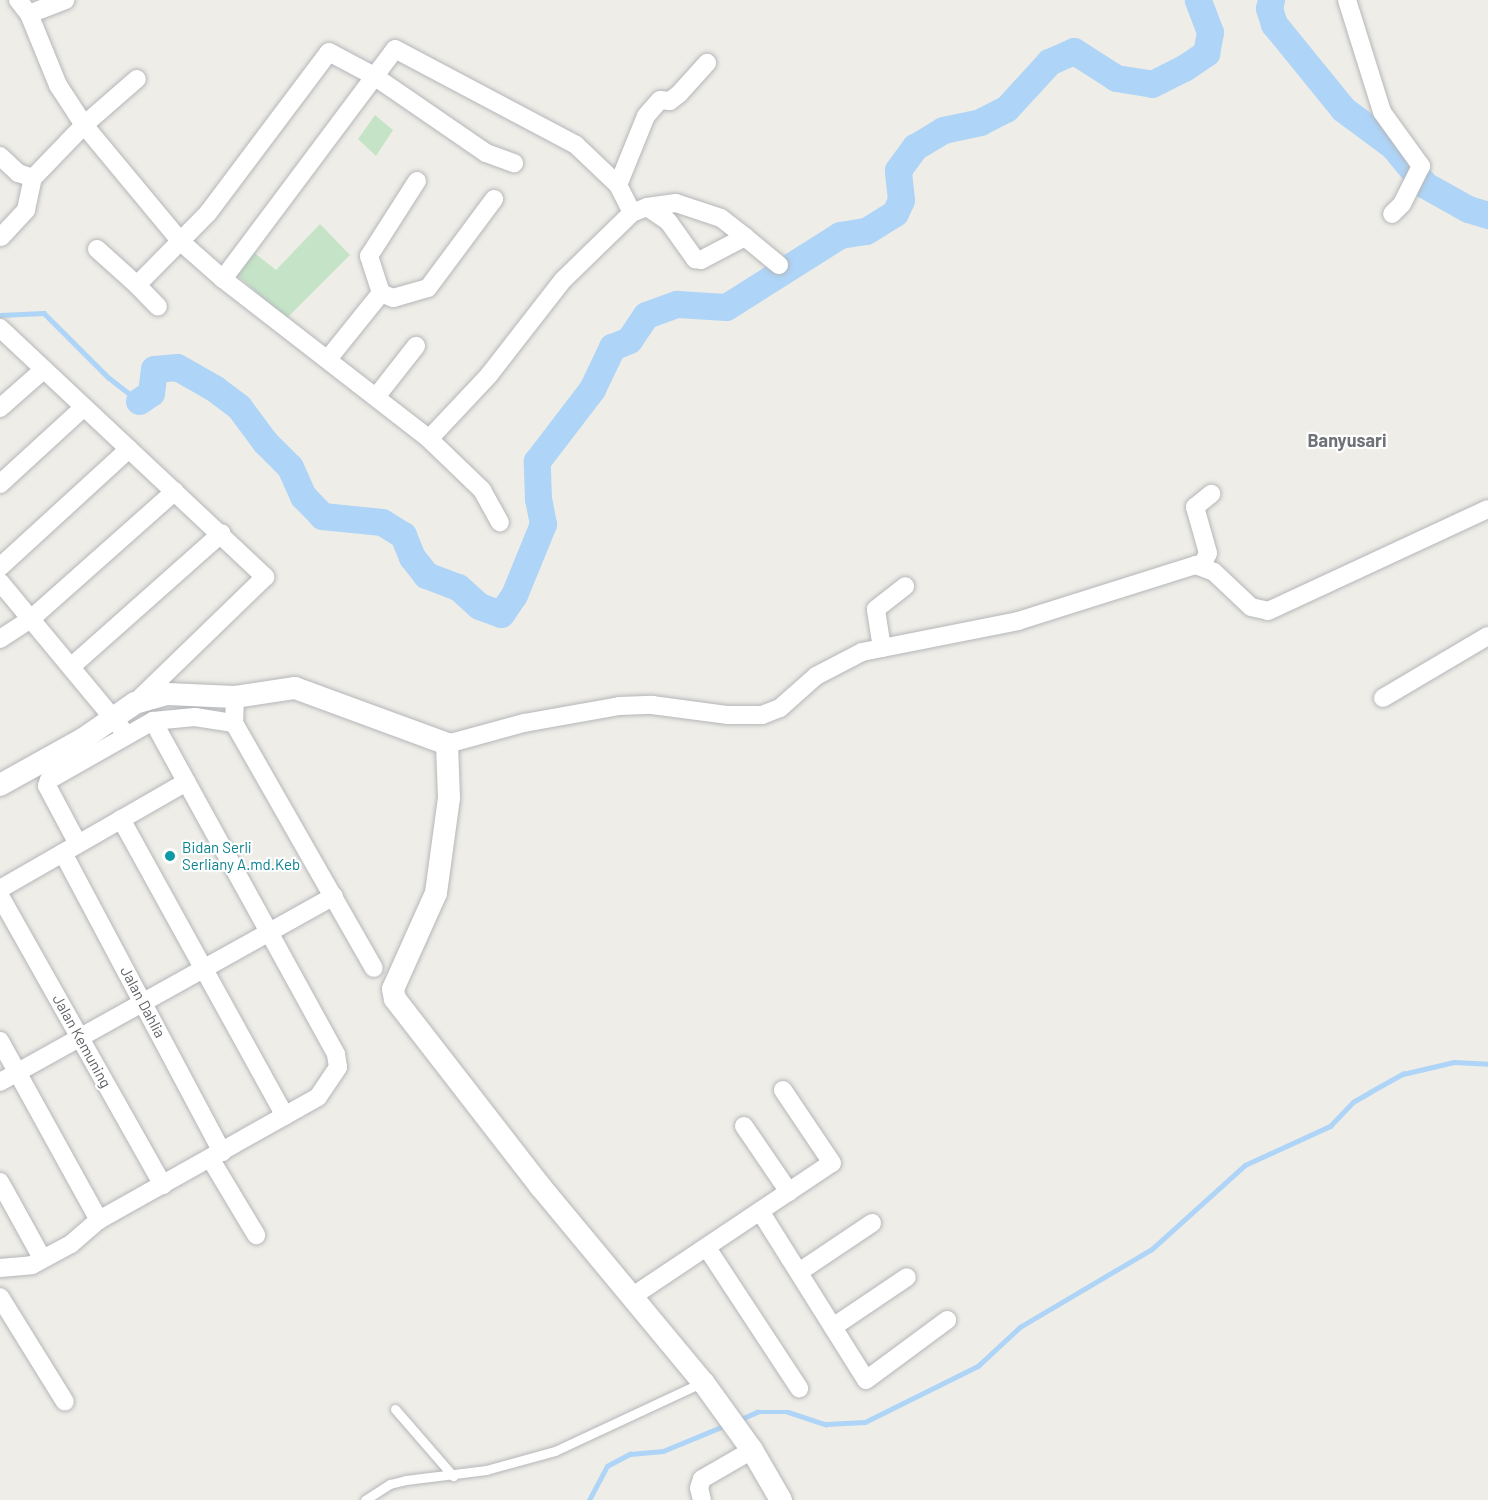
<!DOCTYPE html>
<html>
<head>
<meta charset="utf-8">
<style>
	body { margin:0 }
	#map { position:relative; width:1488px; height:1500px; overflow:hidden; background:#efede7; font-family:Barlow,sans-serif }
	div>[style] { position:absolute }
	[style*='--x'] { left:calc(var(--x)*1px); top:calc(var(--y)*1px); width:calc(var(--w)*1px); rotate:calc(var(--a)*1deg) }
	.green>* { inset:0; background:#c5e4c7 }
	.stream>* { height:4.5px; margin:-2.25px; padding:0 2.25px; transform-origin:2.25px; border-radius:2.25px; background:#aed4f7 }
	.river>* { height:27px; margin:-13.5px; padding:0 13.5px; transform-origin:13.5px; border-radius:13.5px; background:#aed4f7 }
	.roads { filter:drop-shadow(0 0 2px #b4b6ba) drop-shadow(0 0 2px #b4b6ba) }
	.service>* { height:9px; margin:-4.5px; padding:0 4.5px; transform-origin:4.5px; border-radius:4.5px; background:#fff }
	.minor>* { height:18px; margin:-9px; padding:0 9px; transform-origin:9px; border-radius:9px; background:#fff }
	.tertiary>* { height:22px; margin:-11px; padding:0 11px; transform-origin:11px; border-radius:11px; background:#fff }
	.dots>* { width:16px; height:16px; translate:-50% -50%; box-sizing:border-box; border:3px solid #fff; border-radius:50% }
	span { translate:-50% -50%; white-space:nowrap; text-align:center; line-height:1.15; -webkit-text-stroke:4.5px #fff; paint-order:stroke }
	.culture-label { font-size:15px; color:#0d838f }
	.left { translate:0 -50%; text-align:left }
	.street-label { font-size:15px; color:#5e6165 }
	.quarter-label { font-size:18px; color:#6f7377; font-weight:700 }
</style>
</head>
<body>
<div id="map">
	<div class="green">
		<div style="clip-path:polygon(375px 115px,393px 130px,376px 156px,358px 139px)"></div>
		<div style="clip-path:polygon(320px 224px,350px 255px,286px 319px,234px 272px,247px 247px,276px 270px)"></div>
	</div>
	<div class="stream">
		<div style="--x:0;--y:315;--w:44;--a:-2.6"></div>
		<div style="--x:44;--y:313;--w:91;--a:45"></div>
		<div style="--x:108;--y:377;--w:39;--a:38"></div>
		<div style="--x:739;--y:1420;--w:20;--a:-24"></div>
		<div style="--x:757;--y:1412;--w:31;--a:0"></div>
		<div style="--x:788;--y:1412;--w:40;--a:18"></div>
		<div style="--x:826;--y:1424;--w:39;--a:-3"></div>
		<div style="--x:865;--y:1422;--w:126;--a:-26.4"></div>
		<div style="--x:978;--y:1366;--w:57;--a:-42.9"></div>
		<div style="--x:1020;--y:1327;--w:153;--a:-30.6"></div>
		<div style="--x:1152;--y:1249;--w:125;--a:-42.1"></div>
		<div style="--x:1245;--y:1165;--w:94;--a:-24.6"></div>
		<div style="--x:1330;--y:1126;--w:33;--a:-46"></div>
		<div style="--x:1353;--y:1102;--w:20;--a:-30"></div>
		<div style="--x:1370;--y:1092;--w:38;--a:-29"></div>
		<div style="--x:1403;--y:1074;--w:52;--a:-13.2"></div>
		<div style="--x:1454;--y:1062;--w:34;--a:3"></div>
		<div style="--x:589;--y:1500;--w:38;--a:-62"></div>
		<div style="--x:607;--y:1466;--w:26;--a:-28"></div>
		<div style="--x:630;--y:1454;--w:33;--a:-5"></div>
		<div style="--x:663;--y:1451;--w:68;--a:-22.4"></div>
	</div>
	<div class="river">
		<div style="--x:1271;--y:0;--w:8;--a:104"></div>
		<div style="--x:1269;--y:8;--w:17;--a:73"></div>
		<div style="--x:1274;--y:24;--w:109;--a:50.9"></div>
		<div style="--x:1343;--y:109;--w:62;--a:36.5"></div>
		<div style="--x:1393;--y:146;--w:50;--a:50.6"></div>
		<div style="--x:1425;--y:185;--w:49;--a:29.2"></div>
		<div style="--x:1468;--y:209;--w:21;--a:17"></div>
		<div style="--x:139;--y:401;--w:14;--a:-34"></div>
		<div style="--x:151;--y:393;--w:24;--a:-83"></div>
		<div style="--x:154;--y:369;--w:23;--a:-5"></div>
		<div style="--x:177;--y:367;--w:43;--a:29.6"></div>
		<div style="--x:214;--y:388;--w:31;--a:37"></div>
		<div style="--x:239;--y:407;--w:44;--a:53.4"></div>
		<div style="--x:265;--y:442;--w:35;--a:45"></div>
		<div style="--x:290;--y:467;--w:32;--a:66"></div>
		<div style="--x:303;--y:496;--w:28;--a:46"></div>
		<div style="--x:322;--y:516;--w:60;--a:5.7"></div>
		<div style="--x:382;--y:522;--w:25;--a:32"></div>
		<div style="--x:403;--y:535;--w:24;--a:68"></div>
		<div style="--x:412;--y:557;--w:23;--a:52"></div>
		<div style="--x:426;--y:575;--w:34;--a:21"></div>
		<div style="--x:458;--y:587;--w:28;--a:42"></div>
		<div style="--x:479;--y:606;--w:23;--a:20"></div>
		<div style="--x:501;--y:614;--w:23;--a:-56"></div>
		<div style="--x:514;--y:595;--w:77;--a:-67.8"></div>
		<div style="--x:543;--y:524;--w:25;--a:-101"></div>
		<div style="--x:538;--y:499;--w:38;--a:-92"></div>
		<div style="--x:537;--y:461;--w:91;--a:-52.6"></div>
		<div style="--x:592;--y:389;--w:47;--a:-64.5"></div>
		<div style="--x:612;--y:347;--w:18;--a:-22"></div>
		<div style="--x:629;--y:340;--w:30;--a:-56"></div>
		<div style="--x:646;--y:315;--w:33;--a:-20"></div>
		<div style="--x:677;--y:304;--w:49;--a:3.5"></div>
		<div style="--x:726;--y:307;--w:135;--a:-32.3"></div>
		<div style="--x:840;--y:235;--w:26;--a:-9"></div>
		<div style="--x:866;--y:231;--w:34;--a:-32"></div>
		<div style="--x:895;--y:213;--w:14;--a:-65"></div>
		<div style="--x:901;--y:200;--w:30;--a:-96"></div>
		<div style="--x:898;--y:170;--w:29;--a:-54"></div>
		<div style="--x:915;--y:147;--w:33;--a:-31"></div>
		<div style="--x:943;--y:130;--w:38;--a:-12"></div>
		<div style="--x:980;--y:122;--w:29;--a:-27"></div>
		<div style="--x:1006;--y:109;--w:64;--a:-47.5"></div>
		<div style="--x:1049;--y:62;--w:27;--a:-24"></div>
		<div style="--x:1074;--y:51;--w:50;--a:32.7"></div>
		<div style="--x:1116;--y:78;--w:36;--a:9"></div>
		<div style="--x:1152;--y:84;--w:36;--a:-27"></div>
		<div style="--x:1184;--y:68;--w:27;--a:-34"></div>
		<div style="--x:1206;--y:53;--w:21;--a:-79"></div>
		<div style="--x:1210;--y:32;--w:34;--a:-111"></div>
	</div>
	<div class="roads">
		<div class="service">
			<div style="--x:395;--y:1409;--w:89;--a:49.1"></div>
			<div style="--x:365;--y:1500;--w:30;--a:-33"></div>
			<div style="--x:390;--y:1484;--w:16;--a:-14"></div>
			<div style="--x:406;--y:1480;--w:81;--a:-7.1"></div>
			<div style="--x:486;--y:1470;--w:72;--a:-15.4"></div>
			<div style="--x:555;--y:1451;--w:163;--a:-25"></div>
		</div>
		<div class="minor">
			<div style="--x:18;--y:0;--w:18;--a:52"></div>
			<div style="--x:29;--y:14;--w:77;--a:67.8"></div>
			<div style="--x:58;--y:85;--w:48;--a:57"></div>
			<div style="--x:84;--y:125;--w:70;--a:-41"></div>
			<div style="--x:1347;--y:0;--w:117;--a:72.6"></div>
			<div style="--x:1382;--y:112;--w:67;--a:54.2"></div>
			<div style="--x:1421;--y:166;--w:42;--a:116.6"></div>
			<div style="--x:1402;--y:204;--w:14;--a:135"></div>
			<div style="--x:29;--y:14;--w:39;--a:-21"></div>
			<div style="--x:0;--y:156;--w:25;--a:43"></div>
			<div style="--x:18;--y:173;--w:16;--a:18"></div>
			<div style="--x:33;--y:178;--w:74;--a:-46.1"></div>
			<div style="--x:84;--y:125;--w:152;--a:50.3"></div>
			<div style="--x:181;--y:242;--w:56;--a:41.4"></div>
			<div style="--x:223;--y:279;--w:261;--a:37.8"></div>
			<div style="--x:429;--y:439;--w:88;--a:-46.8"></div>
			<div style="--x:489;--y:375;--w:120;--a:-52.1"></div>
			<div style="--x:563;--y:280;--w:96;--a:-44.2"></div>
			<div style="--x:632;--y:213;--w:16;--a:-22"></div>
			<div style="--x:647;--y:207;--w:25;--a:34"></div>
			<div style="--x:668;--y:221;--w:47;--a:54.6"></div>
			<div style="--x:695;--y:259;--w:6;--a:9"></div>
			<div style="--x:701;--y:260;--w:50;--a:-27.6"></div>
			<div style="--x:745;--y:237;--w:44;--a:39.5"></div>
			<div style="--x:618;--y:185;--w:74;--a:-67.9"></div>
			<div style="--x:646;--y:116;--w:21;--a:-49"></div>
			<div style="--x:660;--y:100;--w:10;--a:6"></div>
			<div style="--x:670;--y:101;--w:11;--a:-38"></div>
			<div style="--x:679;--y:94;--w:42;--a:-47.9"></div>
			<div style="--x:647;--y:207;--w:29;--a:-8"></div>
			<div style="--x:676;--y:203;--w:47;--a:18.4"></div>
			<div style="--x:721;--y:218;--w:31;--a:38"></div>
			<div style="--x:1;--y:237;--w:37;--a:-47"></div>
			<div style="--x:26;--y:210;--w:33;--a:-78"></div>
			<div style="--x:97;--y:249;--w:54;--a:42"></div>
			<div style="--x:137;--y:285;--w:101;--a:-45.4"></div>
			<div style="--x:208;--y:213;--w:201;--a:-53.1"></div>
			<div style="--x:329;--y:52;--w:51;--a:28.1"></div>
			<div style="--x:374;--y:76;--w:136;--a:34.5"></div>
			<div style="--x:486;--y:153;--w:30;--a:20"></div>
			<div style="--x:223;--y:279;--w:287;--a:-53.2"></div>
			<div style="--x:395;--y:49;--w:205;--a:27.9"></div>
			<div style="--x:576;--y:145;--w:58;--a:43.6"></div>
			<div style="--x:618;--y:185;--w:31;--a:63"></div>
			<div style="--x:137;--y:285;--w:30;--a:46"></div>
			<div style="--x:381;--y:293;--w:13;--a:23"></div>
			<div style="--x:393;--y:298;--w:36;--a:-16"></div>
			<div style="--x:428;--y:288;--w:111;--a:-53.4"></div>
			<div style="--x:0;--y:328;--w:364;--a:43.2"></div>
			<div style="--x:265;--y:577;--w:180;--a:135.9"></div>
			<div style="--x:328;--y:359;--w:85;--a:-51.2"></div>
			<div style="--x:381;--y:293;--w:39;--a:-108"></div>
			<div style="--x:369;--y:256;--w:89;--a:-57.4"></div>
			<div style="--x:376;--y:397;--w:65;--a:-51.9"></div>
			<div style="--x:0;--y:408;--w:56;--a:-41.4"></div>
			<div style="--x:429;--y:439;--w:74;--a:43.9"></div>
			<div style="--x:482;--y:490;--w:37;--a:61"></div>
			<div style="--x:0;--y:484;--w:113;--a:-42.5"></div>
			<div style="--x:1202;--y:565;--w:13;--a:-63"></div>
			<div style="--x:1208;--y:553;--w:48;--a:-105.8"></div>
			<div style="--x:1195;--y:507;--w:21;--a:-39"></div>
			<div style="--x:0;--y:567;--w:175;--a:-42.5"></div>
			<div style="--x:0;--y:582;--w:190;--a:50.3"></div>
			<div style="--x:0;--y:639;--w:38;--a:-33"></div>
			<div style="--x:32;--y:618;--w:191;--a:-41.6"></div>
			<div style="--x:882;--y:648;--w:39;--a:-99"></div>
			<div style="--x:876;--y:609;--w:37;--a:-38"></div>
			<div style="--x:72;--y:666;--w:200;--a:-41.6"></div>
			<div style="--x:235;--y:697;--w:26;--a:92"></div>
			<div style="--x:234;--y:723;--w:282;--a:60.3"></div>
			<div style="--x:1383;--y:698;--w:122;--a:-30.6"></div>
			<div style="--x:447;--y:744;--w:80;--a:-15.3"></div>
			<div style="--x:524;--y:723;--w:97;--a:-10.1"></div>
			<div style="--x:619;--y:706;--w:33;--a:-2"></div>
			<div style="--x:652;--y:705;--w:77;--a:7.5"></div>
			<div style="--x:728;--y:715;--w:34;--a:0"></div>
			<div style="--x:762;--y:715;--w:19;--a:-21"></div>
			<div style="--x:780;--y:708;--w:48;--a:-41.6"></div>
			<div style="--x:816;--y:676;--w:52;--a:-27.6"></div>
			<div style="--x:862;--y:652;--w:159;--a:-11.2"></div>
			<div style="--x:1018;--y:621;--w:187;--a:-17.5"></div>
			<div style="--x:1196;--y:565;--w:19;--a:21"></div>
			<div style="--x:1214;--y:572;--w:51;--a:43.4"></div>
			<div style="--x:1251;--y:607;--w:17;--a:13"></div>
			<div style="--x:1268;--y:611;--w:242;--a:-24.9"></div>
			<div style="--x:121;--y:819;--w:339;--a:61.1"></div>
			<div style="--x:78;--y:844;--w:66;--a:-118.1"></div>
			<div style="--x:47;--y:786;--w:6;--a:-72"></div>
			<div style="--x:49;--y:780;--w:120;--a:-29.6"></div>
			<div style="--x:153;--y:721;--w:42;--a:-5.4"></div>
			<div style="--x:195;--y:717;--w:39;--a:9"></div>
			<div style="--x:63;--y:853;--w:339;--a:62"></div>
			<div style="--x:0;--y:889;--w:215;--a:-29.9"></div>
			<div style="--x:0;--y:896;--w:332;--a:60.6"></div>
			<div style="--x:0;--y:1041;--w:205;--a:61.1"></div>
			<div style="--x:0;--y:1082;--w:382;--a:-29.1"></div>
			<div style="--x:744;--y:1126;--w:80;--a:55.7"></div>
			<div style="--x:210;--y:1158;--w:90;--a:59.1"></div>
			<div style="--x:0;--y:1182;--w:87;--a:61.1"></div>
			<div style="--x:760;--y:1211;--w:199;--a:57.9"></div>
			<div style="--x:866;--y:1380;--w:101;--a:-36.5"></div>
			<div style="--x:707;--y:1248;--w:168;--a:56.7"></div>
			<div style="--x:0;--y:1268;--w:32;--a:-5"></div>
			<div style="--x:32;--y:1265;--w:44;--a:-28.3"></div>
			<div style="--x:71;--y:1244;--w:37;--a:-41"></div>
			<div style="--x:99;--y:1220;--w:251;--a:-29.3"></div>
			<div style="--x:318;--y:1097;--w:36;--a:-56"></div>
			<div style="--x:338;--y:1067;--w:13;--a:-99"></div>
			<div style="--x:336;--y:1054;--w:380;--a:-118.8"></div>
			<div style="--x:799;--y:1272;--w:88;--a:-33.9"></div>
			<div style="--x:633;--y:1296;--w:239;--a:-33.8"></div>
			<div style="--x:832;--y:1163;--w:88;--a:-123.9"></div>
			<div style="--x:0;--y:1297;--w:123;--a:58.2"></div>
			<div style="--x:833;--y:1327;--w:89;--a:-34"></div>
			<div style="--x:702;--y:1500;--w:12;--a:-104"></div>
			<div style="--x:699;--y:1488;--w:9;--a:-72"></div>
			<div style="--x:702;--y:1479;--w:58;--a:-30.1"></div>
		</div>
		<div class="tertiary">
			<div style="--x:0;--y:785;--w:95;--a:-29"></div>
			<div style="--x:83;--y:739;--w:63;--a:-34.7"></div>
			<div style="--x:135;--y:703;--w:33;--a:-16"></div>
			<div style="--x:167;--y:694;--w:68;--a:2.5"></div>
			<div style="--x:235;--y:697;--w:61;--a:-8.5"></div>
			<div style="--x:295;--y:688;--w:162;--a:20.2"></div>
			<div style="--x:447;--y:744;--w:54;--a:87.9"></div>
			<div style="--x:449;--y:798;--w:96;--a:97.8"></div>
			<div style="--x:436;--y:893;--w:105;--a:114.1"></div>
			<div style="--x:393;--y:989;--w:10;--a:79"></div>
			<div style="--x:395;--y:999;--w:237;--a:52.2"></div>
			<div style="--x:540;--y:1186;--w:255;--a:50.3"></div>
			<div style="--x:703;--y:1382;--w:84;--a:54.2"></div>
			<div style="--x:752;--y:1450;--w:58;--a:59.9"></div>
		</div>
	</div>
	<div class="dots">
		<div style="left:170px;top:856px;background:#0f9aa8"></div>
	</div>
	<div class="culture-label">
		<span class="left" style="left:182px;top:856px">Bidan Serli<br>Serliany A.md.Keb</span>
	</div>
	<div class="street-label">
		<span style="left:143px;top:1002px;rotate:62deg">Jalan Dahlia</span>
		<span style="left:82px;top:1041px;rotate:61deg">Jalan Kemuning</span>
	</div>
	<div class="quarter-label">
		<span style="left:1347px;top:440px">Banyusari</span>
	</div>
</div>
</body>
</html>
